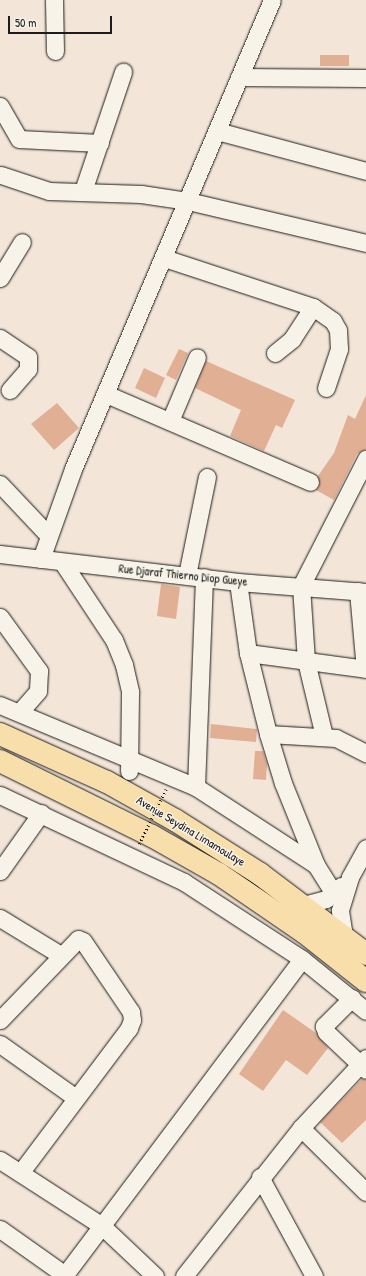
<!DOCTYPE html>
<html>
<head>
<meta charset="utf-8">
<style>
	body { margin:0 }
	#map { position:relative; width:366px; height:1276px; overflow:hidden; background:#f3e5d7; font-family:"Patrick Hand",sans-serif }
	div>[style] { position:absolute }
	.building>* { inset:0; background:#e1af94 }
	.roads { filter:drop-shadow(0 0 1px #1c1c1c) drop-shadow(0 0 1px #1c1c1c) }
	.minor>* { height:17px; margin:-8.5px; padding:0 8.5px; transform-origin:8.5px; border-radius:8.5px; background:#f7f3e8 }
	.highway>* { height:22px; margin:-11px; padding:0 11px; transform-origin:11px; border-radius:11px; background:#f8deab }
	.path-bridge>* { height:2.5px; margin-top:-1.25px; transform-origin:0; background:repeating-linear-gradient(90deg,#1c1c1c 0 1px,transparent 0 4px) }
	span { translate:-50% -50%; white-space:nowrap; text-align:center; line-height:1.15; -webkit-text-stroke:3px #f7f3e8; paint-order:stroke }
	.street-label { font-size:12px; color:#1c1c1c }
	.scale { position:absolute; left:8px; top:16px; width:104px; height:18px; box-sizing:border-box; border:2px solid #1c1c1c; border-top:0; padding-left:5px; font-size:12px; line-height:14px; white-space:nowrap; color:#1c1c1c; -webkit-text-stroke:3px #f7f3e8; paint-order:stroke }
</style>
</head>
<body>
<div id="map">
	<div class="building">
		<div style="clip-path:polygon(320px 55px,349px 55px,349px 66px,320px 66px)"></div>
		<div style="clip-path:polygon(179px 349px,188px 353px,176px 380px,166px 375px)"></div>
		<div style="clip-path:polygon(206px 361px,295px 400px,282px 428px,276px 425px,264px 451px,230px 436px,241px 410px,195px 388px)"></div>
		<div style="clip-path:polygon(144px 368px,165px 378px,156px 398px,135px 388px)"></div>
		<div style="clip-path:polygon(366px 395px,366px 449px,357px 454px,334px 500px,316px 490px,319px 486px,318px 476px,334px 453px,348px 415px,355px 419px)"></div>
		<div style="clip-path:polygon(57px 403px,79px 428px,54px 450px,31px 424px)"></div>
		<div style="clip-path:polygon(161px 584px,180px 587px,176px 619px,157px 616px)"></div>
		<div style="clip-path:polygon(211px 724px,257px 729px,256px 742px,210px 738px)"></div>
		<div style="clip-path:polygon(255px 751px,263px 751px,267px 764px,266px 780px,253px 779px)"></div>
		<div style="clip-path:polygon(283px 1010px,316px 1033px,328px 1048px,307px 1075px,286px 1060px,263px 1091px,239px 1074px)"></div>
		<div style="clip-path:polygon(362px 1079px,366px 1080px,366px 1120px,342px 1143px,320px 1122px)"></div>
	</div>
	<div class="roads">
		<div class="minor">
			<div style="left:54px;top:0;width:51px;rotate:88.9deg"></div>
			<div style="left:239px;top:77px;width:127px;rotate:0.5deg"></div>
			<div style="left:0;top:106px;width:38px;rotate:60deg"></div>
			<div style="left:19px;top:139px;width:81px;rotate:2.8deg"></div>
			<div style="left:217px;top:131px;width:154px;rotate:15deg"></div>
			<div style="left:1px;top:175px;width:51px;rotate:18.4deg"></div>
			<div style="left:49px;top:191px;width:92px;rotate:1.9deg"></div>
			<div style="left:141px;top:194px;width:48px;rotate:8.5deg"></div>
			<div style="left:188px;top:201px;width:183px;rotate:13.3deg"></div>
			<div style="left:83px;top:191px;width:126px;rotate:-71.4deg"></div>
			<div style="left:164px;top:258px;width:157px;rotate:18.2deg"></div>
			<div style="left:313px;top:307px;width:24px;rotate:35deg"></div>
			<div style="left:333px;top:321px;width:10px;rotate:61deg"></div>
			<div style="left:338px;top:330px;width:19px;rotate:87deg"></div>
			<div style="left:339px;top:349px;width:41px;rotate:108.4deg"></div>
			<div style="left:0;top:278px;width:42px;rotate:-58.6deg"></div>
			<div style="left:0;top:338px;width:34px;rotate:34deg"></div>
			<div style="left:28px;top:357px;width:12px;rotate:90deg"></div>
			<div style="left:28px;top:369px;width:28px;rotate:131deg"></div>
			<div style="left:275px;top:353px;width:22px;rotate:-39deg"></div>
			<div style="left:292px;top:339px;width:38px;rotate:-57deg"></div>
			<div style="left:106px;top:394px;width:222px;rotate:23.3deg"></div>
			<div style="left:170px;top:421px;width:69px;rotate:-67.1deg"></div>
			<div style="left:0;top:484px;width:70px;rotate:46.7deg"></div>
			<div style="left:0;top:554px;width:240px;rotate:6.7deg"></div>
			<div style="left:238px;top:582px;width:128px;rotate:4.5deg"></div>
			<div style="left:41px;top:559px;width:96px;rotate:-70.4deg"></div>
			<div style="left:73px;top:469px;width:509px;rotate:-67.01deg"></div>
			<div style="left:63px;top:563px;width:92px;rotate:56.5deg"></div>
			<div style="left:114px;top:640px;width:27px;rotate:68deg"></div>
			<div style="left:124px;top:665px;width:28px;rotate:77deg"></div>
			<div style="left:130px;top:692px;width:79px;rotate:90.7deg"></div>
			<div style="left:187px;top:575px;width:100px;rotate:-78.5deg"></div>
			<div style="left:238px;top:582px;width:72px;rotate:82deg"></div>
			<div style="left:248px;top:653px;width:83px;rotate:76.1deg"></div>
			<div style="left:268px;top:734px;width:51px;rotate:73deg"></div>
			<div style="left:283px;top:783px;width:88px;rotate:68.1deg"></div>
			<div style="left:358px;top:591px;width:78px;rotate:84.9deg"></div>
			<div style="left:0;top:617px;width:67px;rotate:54.2deg"></div>
			<div style="left:39px;top:671px;width:20px;rotate:93deg"></div>
			<div style="left:38px;top:691px;width:28px;rotate:131deg"></div>
			<div style="left:248px;top:653px;width:119px;rotate:7.7deg"></div>
			<div style="left:0;top:705px;width:212px;rotate:22.7deg"></div>
			<div style="left:196px;top:787px;width:143px;rotate:33deg"></div>
			<div style="left:316px;top:865px;width:34px;rotate:58deg"></div>
			<div style="left:268px;top:734px;width:68px;rotate:3.4deg"></div>
			<div style="left:336px;top:738px;width:34px;rotate:27deg"></div>
			<div style="left:324px;top:736px;width:77px;rotate:-103.5deg"></div>
			<div style="left:306px;top:661px;width:75px;rotate:-93.8deg"></div>
			<div style="left:301px;top:586px;width:143px;rotate:-62.9deg"></div>
			<div style="left:196px;top:787px;width:210px;rotate:-87.8deg"></div>
			<div style="left:0;top:795px;width:204px;rotate:25.3deg"></div>
			<div style="left:184px;top:882px;width:141px;rotate:33.1deg"></div>
			<div style="left:302px;top:959px;width:82px;rotate:39.1deg"></div>
			<div style="left:0;top:871px;width:71px;rotate:-54.7deg"></div>
			<div style="left:300px;top:906px;width:27px;rotate:-15deg"></div>
			<div style="left:326px;top:899px;width:20px;rotate:-41deg"></div>
			<div style="left:0;top:918px;width:69px;rotate:31.4deg"></div>
			<div style="left:344px;top:936px;width:26px;rotate:-99deg"></div>
			<div style="left:340px;top:910px;width:34px;rotate:-73deg"></div>
			<div style="left:350px;top:877px;width:33px;rotate:-61deg"></div>
			<div style="left:352px;top:998px;width:40px;rotate:135deg"></div>
			<div style="left:324px;top:1026px;width:6px;rotate:72deg"></div>
			<div style="left:326px;top:1032px;width:55px;rotate:43.5deg"></div>
			<div style="left:0;top:1020px;width:112px;rotate:-46.1deg"></div>
			<div style="left:78px;top:939px;width:5px;rotate:22deg"></div>
			<div style="left:83px;top:941px;width:86px;rotate:55.9deg"></div>
			<div style="left:131px;top:1012px;width:8px;rotate:83deg"></div>
			<div style="left:132px;top:1020px;width:9px;rotate:111deg"></div>
			<div style="left:129px;top:1028px;width:181px;rotate:126.9deg"></div>
			<div style="left:0;top:1044px;width:93px;rotate:35.4deg"></div>
			<div style="left:366px;top:1058px;width:96px;rotate:132.9deg"></div>
			<div style="left:301px;top:1128px;width:91px;rotate:44.6deg"></div>
			<div style="left:0;top:1160px;width:121px;rotate:32.9deg"></div>
			<div style="left:102px;top:1226px;width:73px;rotate:43.3deg"></div>
			<div style="left:260px;top:1177px;width:113px;rotate:61.4deg"></div>
			<div style="left:0;top:1229px;width:80px;rotate:35.3deg"></div>
			<div style="left:64px;top:1276px;width:396px;rotate:-53.1deg"></div>
			<div style="left:184px;top:1276px;width:189px;rotate:-51.7deg"></div>
		</div>
		<div class="highway">
			<div style="left:0;top:734px;width:117px;rotate:24.2deg"></div>
			<div style="left:107px;top:782px;width:78px;rotate:29.2deg"></div>
			<div style="left:175px;top:820px;width:101px;rotate:32.4deg"></div>
			<div style="left:260px;top:874px;width:133px;rotate:37deg"></div>
			<div style="left:0;top:761px;width:169px;rotate:26.3deg"></div>
			<div style="left:152px;top:836px;width:77px;rotate:29.6deg"></div>
			<div style="left:219px;top:874px;width:103px;rotate:34.3deg"></div>
			<div style="left:304px;top:932px;width:79px;rotate:38.3deg"></div>
		</div>
	</div>
	<div class="path-bridge">
		<div style="left:139px;top:844px;width:61px;rotate:-63.9deg"></div>
	</div>
	<div class="street-label">
		<span style="left:183px;top:575px;rotate:6deg">Rue Djaraf Thierno Diop Gueye</span>
		<span style="left:191px;top:831px;rotate:31deg">Avenue Seydina Limamoulaye</span>
	</div>
	<div class="scale">50 m</div>
</div>
</body>
</html>
